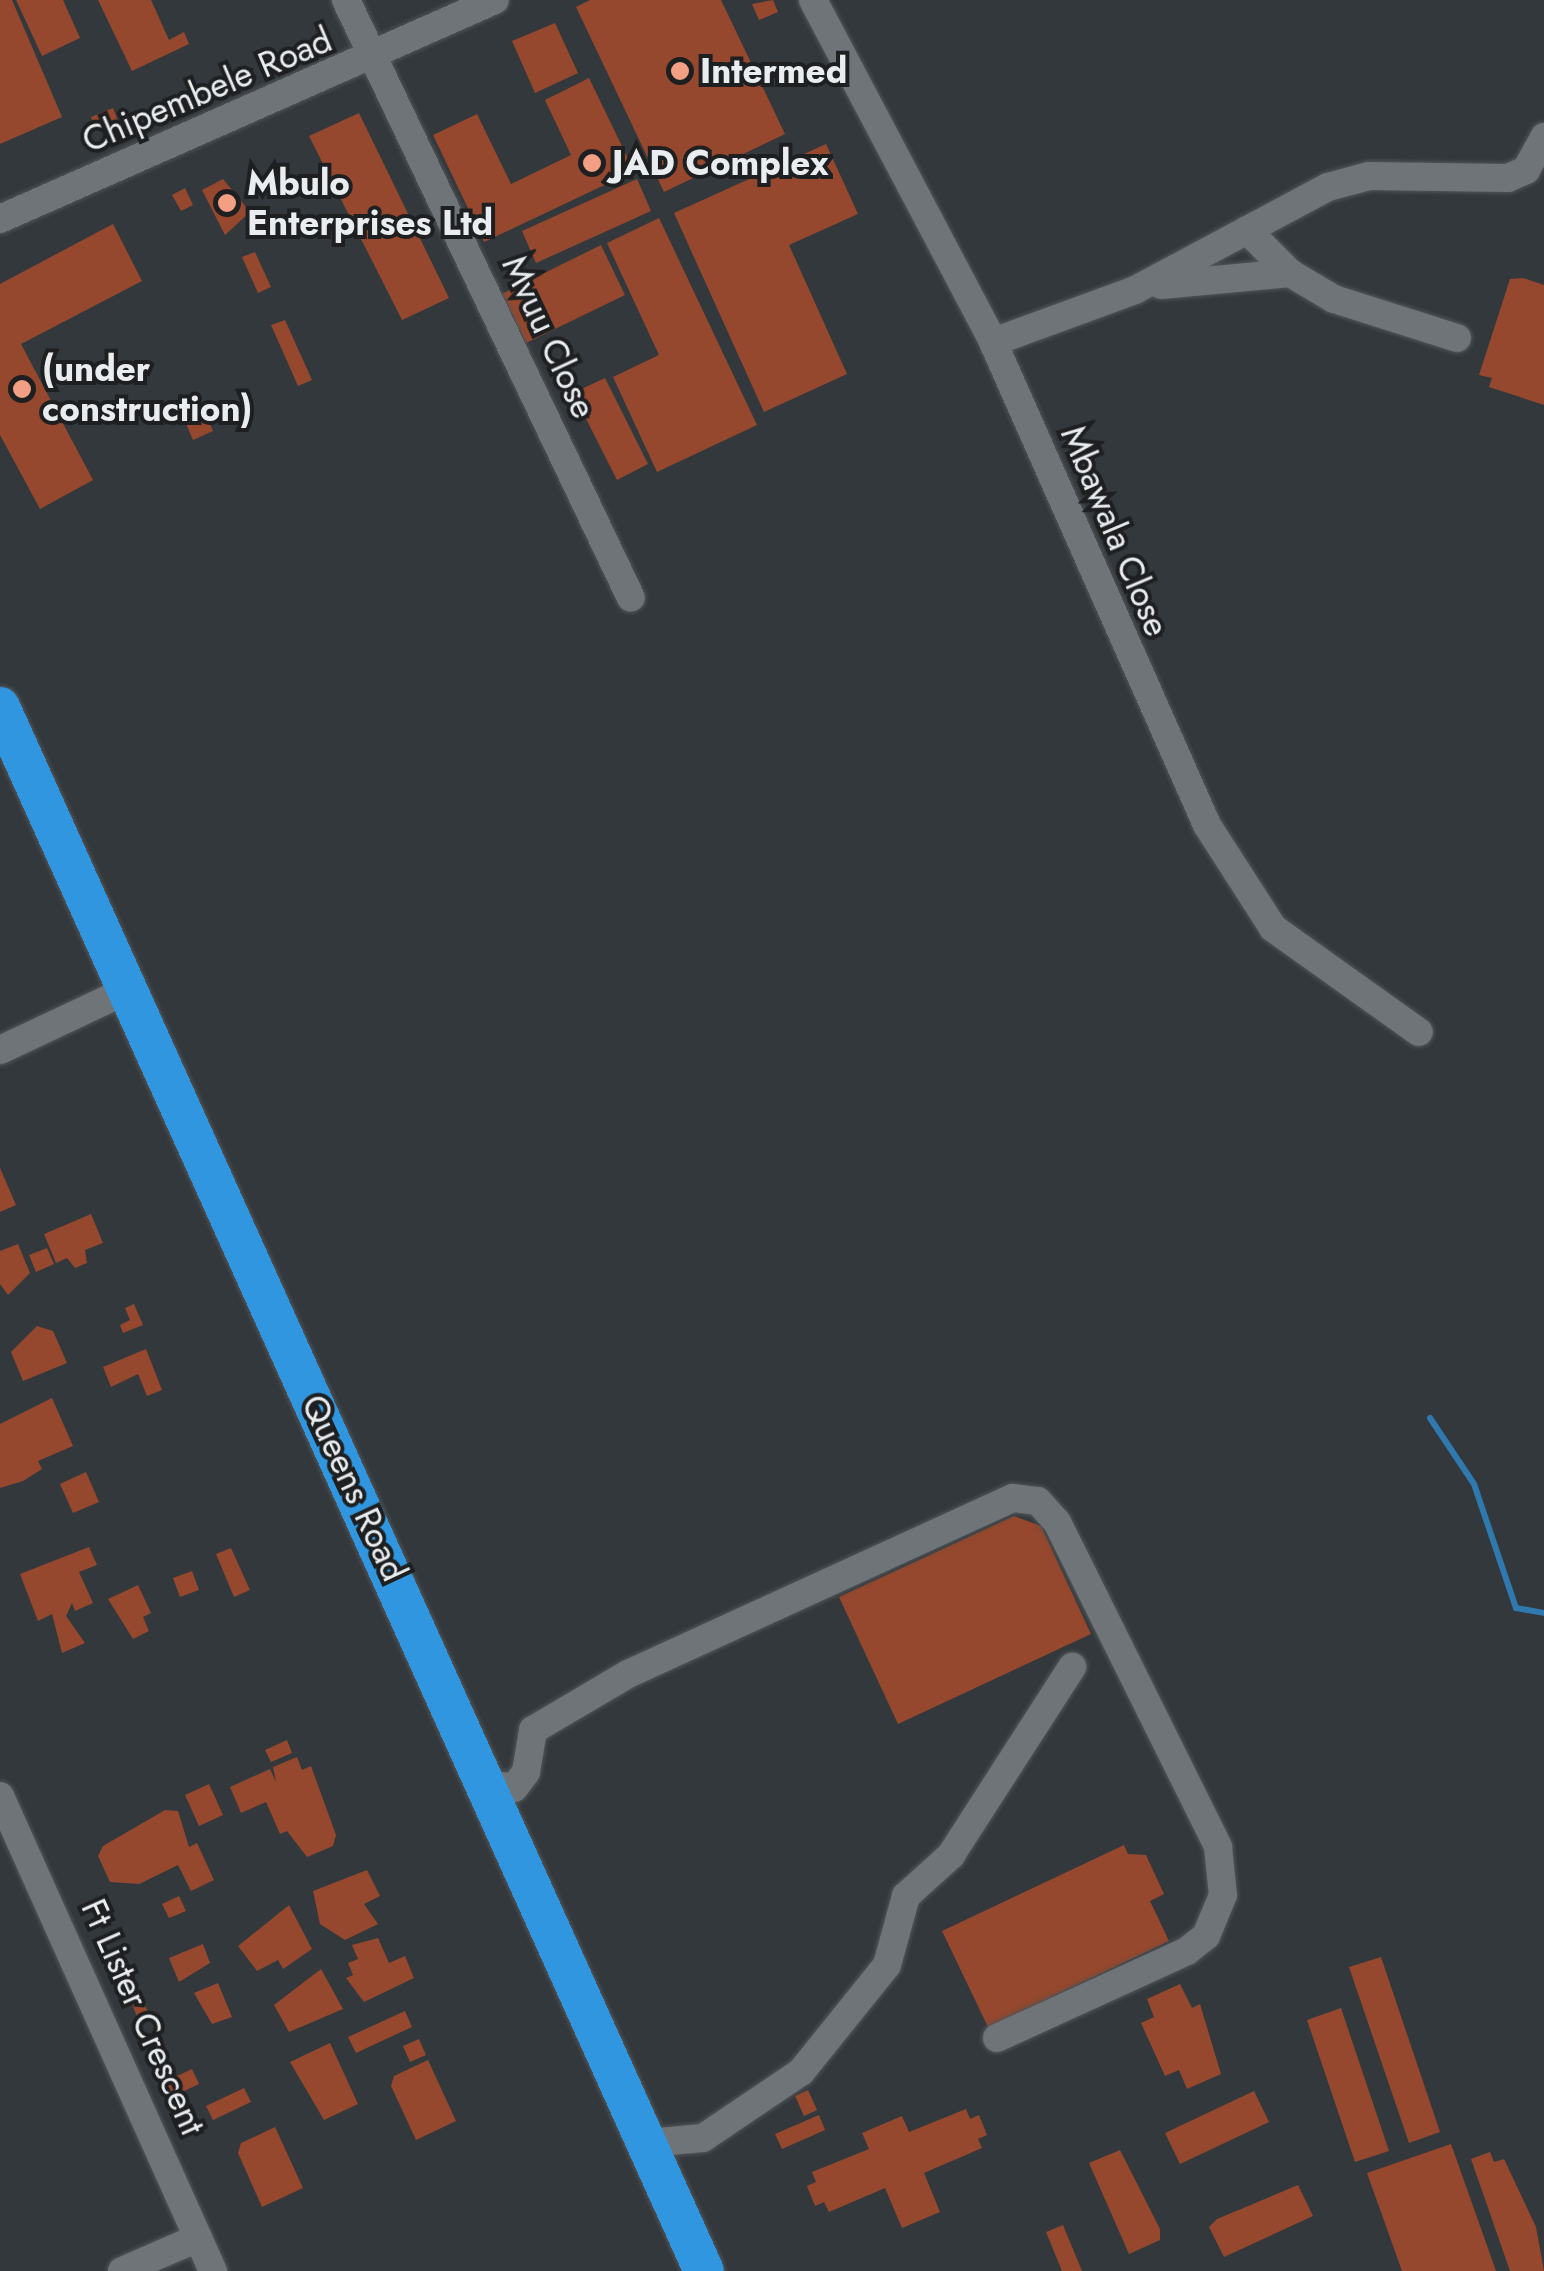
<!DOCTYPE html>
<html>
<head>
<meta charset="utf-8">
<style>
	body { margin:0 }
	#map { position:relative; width:1544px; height:2271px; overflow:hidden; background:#33383c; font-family:Jost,sans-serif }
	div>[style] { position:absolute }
	.stream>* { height:6px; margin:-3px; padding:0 3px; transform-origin:3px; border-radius:3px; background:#3079af }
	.building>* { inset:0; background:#95482d }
	.roads { filter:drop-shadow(0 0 2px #515558) drop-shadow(0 0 2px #515558) }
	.minor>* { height:28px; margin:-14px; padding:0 14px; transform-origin:14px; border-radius:14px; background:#6f7479 }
	.highway>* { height:40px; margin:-20px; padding:0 20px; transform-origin:20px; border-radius:20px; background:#2f96df }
	.dots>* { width:28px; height:28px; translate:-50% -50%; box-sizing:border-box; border:5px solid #1d1f21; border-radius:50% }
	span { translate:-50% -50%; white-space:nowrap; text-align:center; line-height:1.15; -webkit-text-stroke:8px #1d1f21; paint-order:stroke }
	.poi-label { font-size:35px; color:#eaedf0; font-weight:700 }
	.left { translate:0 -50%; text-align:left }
	.street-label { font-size:35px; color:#eaedf0 }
</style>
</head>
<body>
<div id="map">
	<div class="stream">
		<div style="left:1430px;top:1418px;width:79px;rotate:56.3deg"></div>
		<div style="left:1474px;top:1484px;width:131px;rotate:71.3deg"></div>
		<div style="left:1516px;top:1608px;width:28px;rotate:10deg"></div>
	</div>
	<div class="building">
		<div style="clip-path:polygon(0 0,12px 0,62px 117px,0 144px)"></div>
		<div style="clip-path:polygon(16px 0,63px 0,80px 38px,42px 56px)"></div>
		<div style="clip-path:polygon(98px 0,151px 0,169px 40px,184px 32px,189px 44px,132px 71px)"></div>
		<div style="clip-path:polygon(590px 0,721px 0,785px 134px,664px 192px,576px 7px)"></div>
		<div style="clip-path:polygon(773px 0,778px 12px,759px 20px,752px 4px)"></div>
		<div style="clip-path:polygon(555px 23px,578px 73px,535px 93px,512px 41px)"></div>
		<div style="clip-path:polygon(589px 78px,634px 171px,484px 242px,433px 135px,477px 114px,511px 184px,571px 155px,545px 100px)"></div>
		<div style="clip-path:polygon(113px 108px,118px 121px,96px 130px,91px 117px)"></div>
		<div style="clip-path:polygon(359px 113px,449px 298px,402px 320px,309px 136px)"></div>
		<div style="clip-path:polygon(826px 144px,858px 214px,789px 245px,847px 374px,764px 412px,674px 213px)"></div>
		<div style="clip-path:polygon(223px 179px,250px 212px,225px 235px,202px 190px)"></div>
		<div style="clip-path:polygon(637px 179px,651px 211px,536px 263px,522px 231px)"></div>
		<div style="clip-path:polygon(185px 188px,193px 205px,181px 211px,172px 195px)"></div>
		<div style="clip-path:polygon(659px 218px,757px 425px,657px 472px,613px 377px,659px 355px,607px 243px)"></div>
		<div style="clip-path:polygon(113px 224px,142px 281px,21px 344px,93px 480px,40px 509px,0 435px,0 284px)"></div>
		<div style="clip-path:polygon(601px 245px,625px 295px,526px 343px,502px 294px)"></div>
		<div style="clip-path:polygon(255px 252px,271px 287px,258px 293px,242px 257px)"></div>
		<div style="clip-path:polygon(1523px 278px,1544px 285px,1544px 405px,1489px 387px,1492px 378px,1479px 375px,1510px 279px)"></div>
		<div style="clip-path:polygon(285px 320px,312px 380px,298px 386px,271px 325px)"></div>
		<div style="clip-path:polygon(605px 378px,648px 464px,617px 480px,573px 393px)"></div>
		<div style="clip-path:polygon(204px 410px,213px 431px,193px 440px,184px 419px)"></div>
		<div style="clip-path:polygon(0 1168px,16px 1205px,0 1212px)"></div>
		<div style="clip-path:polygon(91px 1214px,103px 1243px,85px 1250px,87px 1263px,75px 1268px,67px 1258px,56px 1263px,44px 1234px)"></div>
		<div style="clip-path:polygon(18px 1244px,30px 1273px,8px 1295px,0 1284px,0 1251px)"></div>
		<div style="clip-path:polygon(47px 1248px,54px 1264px,36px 1272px,29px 1255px)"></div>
		<div style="clip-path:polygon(134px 1304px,143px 1325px,123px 1333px,120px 1325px,130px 1320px,125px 1308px)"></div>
		<div style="clip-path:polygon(37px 1326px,53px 1331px,67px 1363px,23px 1381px,11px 1352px)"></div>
		<div style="clip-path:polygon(146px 1349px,162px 1390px,147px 1396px,138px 1374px,111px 1387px,103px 1367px)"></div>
		<div style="clip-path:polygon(52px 1398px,73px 1446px,38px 1461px,42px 1469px,23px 1481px,0 1488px,0 1424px)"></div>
		<div style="clip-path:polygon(86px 1472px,99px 1502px,73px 1513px,60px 1484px)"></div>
		<div style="clip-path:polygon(1014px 1516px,1041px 1526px,1091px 1634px,898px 1724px,839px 1597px)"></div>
		<div style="clip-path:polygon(89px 1547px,97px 1565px,79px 1572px,93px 1603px,75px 1611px,72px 1603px,66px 1616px,85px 1643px,62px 1653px,52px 1614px,38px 1621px,20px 1574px)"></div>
		<div style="clip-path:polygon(231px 1548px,250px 1590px,234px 1597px,216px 1554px)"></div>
		<div style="clip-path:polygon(192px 1571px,199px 1590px,180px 1597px,173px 1578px)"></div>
		<div style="clip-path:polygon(138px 1585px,151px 1613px,143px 1617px,149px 1631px,133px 1639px,108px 1599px)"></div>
		<div style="clip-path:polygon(287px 1740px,292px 1753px,271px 1762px,265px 1750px)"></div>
		<div style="clip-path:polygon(297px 1757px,302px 1770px,311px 1766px,336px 1835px,333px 1846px,307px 1857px,287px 1831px,280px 1834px,266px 1802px,241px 1813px,230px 1787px,270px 1769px,276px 1782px,273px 1767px)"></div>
		<div style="clip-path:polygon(209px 1784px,223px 1815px,199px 1826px,185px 1795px)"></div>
		<div style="clip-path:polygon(165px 1810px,178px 1811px,189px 1847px,197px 1843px,214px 1880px,191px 1891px,178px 1865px,139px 1884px,110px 1882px,98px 1856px,103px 1846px)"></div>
		<div style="clip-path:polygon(1124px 1845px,1128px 1854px,1146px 1855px,1164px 1894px,1150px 1901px,1169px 1941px,988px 2027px,942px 1931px)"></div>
		<div style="clip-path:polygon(367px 1870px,380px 1896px,364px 1904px,378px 1924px,345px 1940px,320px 1924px,313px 1891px)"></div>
		<div style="clip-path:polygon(179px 1896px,186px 1911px,169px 1918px,162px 1904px)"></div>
		<div style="clip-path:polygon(289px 1905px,312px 1949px,283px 1969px,278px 1960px,257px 1971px,238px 1946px)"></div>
		<div style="clip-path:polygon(378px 1938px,389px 1963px,405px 1956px,414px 1978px,364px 2002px,346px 1978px,353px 1975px,348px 1963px,358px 1959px,352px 1945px)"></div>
		<div style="clip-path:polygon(203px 1944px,210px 1963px,179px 1982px,169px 1958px)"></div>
		<div style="clip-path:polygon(1381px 1957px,1440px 2132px,1409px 2143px,1349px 1967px)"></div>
		<div style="clip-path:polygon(321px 1969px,343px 2009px,289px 2032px,274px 2005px)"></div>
		<div style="clip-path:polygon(136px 1983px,151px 2020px,140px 2024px,125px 1987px)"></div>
		<div style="clip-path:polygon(218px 1983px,232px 2017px,212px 2024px,194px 1993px)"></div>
		<div style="clip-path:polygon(1180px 1984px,1192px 2008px,1200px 2004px,1221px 2074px,1187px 2089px,1179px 2070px,1165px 2076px,1141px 2023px,1154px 2017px,1147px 1999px)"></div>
		<div style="clip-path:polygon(1341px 2008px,1389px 2151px,1355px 2162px,1307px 2020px)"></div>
		<div style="clip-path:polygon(405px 2011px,412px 2027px,356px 2053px,348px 2037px)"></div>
		<div style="clip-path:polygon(419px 2039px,426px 2055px,410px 2062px,403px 2046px)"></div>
		<div style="clip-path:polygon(330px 2043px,358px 2104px,324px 2120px,290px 2062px)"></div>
		<div style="clip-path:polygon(428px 2060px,456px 2121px,416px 2140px,391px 2086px,394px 2076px)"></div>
		<div style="clip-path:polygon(192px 2069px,199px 2084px,167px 2099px,160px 2084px)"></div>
		<div style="clip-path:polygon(244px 2088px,251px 2102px,213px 2120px,206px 2106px)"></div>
		<div style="clip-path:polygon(808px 2090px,817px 2110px,804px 2116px,795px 2096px)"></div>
		<div style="clip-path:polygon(1254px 2091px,1269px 2122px,1180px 2164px,1165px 2133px)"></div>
		<div style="clip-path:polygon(966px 2109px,970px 2119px,979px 2115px,987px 2135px,978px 2139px,982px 2148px,924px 2173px,940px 2212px,902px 2228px,885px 2188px,829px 2212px,824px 2202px,815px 2206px,807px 2186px,816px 2182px,812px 2172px,869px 2149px,862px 2133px,902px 2116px,909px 2132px)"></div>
		<div style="clip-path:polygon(819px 2115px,825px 2130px,782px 2149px,775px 2134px)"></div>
		<div style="clip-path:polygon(275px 2127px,303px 2188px,262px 2207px,238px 2153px,241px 2143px)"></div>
		<div style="clip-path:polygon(1451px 2144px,1496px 2271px,1402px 2271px,1367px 2173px)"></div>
		<div style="clip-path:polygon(1120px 2150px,1160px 2229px,1160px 2240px,1129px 2254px,1089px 2163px)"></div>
		<div style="clip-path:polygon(1490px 2152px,1494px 2162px,1504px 2159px,1536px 2227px,1544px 2271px,1510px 2271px,1471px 2159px)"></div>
		<div style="clip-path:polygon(1298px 2185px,1313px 2216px,1224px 2257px,1209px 2227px,1217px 2219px)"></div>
		<div style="clip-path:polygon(1063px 2225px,1082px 2271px,1062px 2271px,1046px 2232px)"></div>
	</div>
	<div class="roads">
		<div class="minor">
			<div style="left:346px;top:0;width:662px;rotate:64.52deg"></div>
			<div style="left:813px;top:0;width:386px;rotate:62.2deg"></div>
			<div style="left:993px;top:342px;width:528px;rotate:66.1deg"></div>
			<div style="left:1207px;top:825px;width:122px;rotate:57.3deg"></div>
			<div style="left:1273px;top:928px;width:179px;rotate:35.5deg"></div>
			<div style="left:0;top:219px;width:541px;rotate:-23.87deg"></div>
			<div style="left:1247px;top:230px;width:61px;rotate:45deg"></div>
			<div style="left:1290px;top:273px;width:51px;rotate:30.6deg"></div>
			<div style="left:1334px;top:299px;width:129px;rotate:17.6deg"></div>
			<div style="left:1161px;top:285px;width:130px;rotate:-5.3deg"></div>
			<div style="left:993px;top:342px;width:151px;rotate:-20.1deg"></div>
			<div style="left:1135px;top:290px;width:219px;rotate:-28.1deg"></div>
			<div style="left:1328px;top:187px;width:42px;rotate:-15deg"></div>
			<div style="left:1369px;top:176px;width:139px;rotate:0.8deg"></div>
			<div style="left:1508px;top:178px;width:20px;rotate:-24deg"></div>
			<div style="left:1526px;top:170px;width:38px;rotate:-61deg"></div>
			<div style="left:0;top:1050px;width:136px;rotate:-25.2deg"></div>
			<div style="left:489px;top:1784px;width:25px;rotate:9deg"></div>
			<div style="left:514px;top:1788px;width:20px;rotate:-53deg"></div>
			<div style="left:526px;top:1772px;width:43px;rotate:-80.5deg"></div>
			<div style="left:533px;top:1730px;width:110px;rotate:-30.5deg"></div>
			<div style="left:628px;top:1674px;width:423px;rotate:-24.6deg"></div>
			<div style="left:1013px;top:1498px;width:25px;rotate:7deg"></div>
			<div style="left:1038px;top:1501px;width:28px;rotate:48deg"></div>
			<div style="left:1057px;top:1522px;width:363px;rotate:63.6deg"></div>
			<div style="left:1218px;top:1847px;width:48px;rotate:84.1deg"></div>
			<div style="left:1223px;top:1895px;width:44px;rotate:112.5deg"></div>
			<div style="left:1206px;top:1936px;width:24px;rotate:142deg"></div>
			<div style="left:1187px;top:1951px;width:209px;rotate:155.4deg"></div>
			<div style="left:0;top:1796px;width:521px;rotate:65.85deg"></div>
			<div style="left:648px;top:2143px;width:55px;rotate:-5.2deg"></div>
			<div style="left:703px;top:2138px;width:118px;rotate:-34deg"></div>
			<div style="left:801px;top:2072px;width:137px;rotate:-51.2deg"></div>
			<div style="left:887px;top:1965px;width:72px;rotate:-74.6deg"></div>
			<div style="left:906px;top:1896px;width:61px;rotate:-42.3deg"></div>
			<div style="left:951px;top:1855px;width:224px;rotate:-57.2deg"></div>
			<div style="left:122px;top:2271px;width:83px;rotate:-23.5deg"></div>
		</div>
		<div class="highway">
			<div style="left:0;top:707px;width:1715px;rotate:65.77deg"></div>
		</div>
	</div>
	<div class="dots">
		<div style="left:680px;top:71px;background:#f39f83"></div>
		<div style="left:592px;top:163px;background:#f39f83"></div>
		<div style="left:227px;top:203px;background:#f39f83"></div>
		<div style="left:22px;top:389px;background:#f39f83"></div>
	</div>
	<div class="poi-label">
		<span class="left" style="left:700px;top:71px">Intermed</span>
		<span class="left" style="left:612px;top:163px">JAD Complex</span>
		<span class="left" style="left:247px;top:203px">Mbulo<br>Enterprises Ltd</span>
		<span class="left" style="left:42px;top:389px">(under<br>construction)</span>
	</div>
	<div class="street-label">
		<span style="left:207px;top:90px;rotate:-23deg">Chipembele Road</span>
		<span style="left:549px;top:337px;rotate:65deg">Mvuu Close</span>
		<span style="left:1115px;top:531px;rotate:67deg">Mbawala Close</span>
		<span style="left:354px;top:1488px;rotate:65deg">Queens Road</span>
		<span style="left:143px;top:2017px;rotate:66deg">Ft Lister Crescent</span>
	</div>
</div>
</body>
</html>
